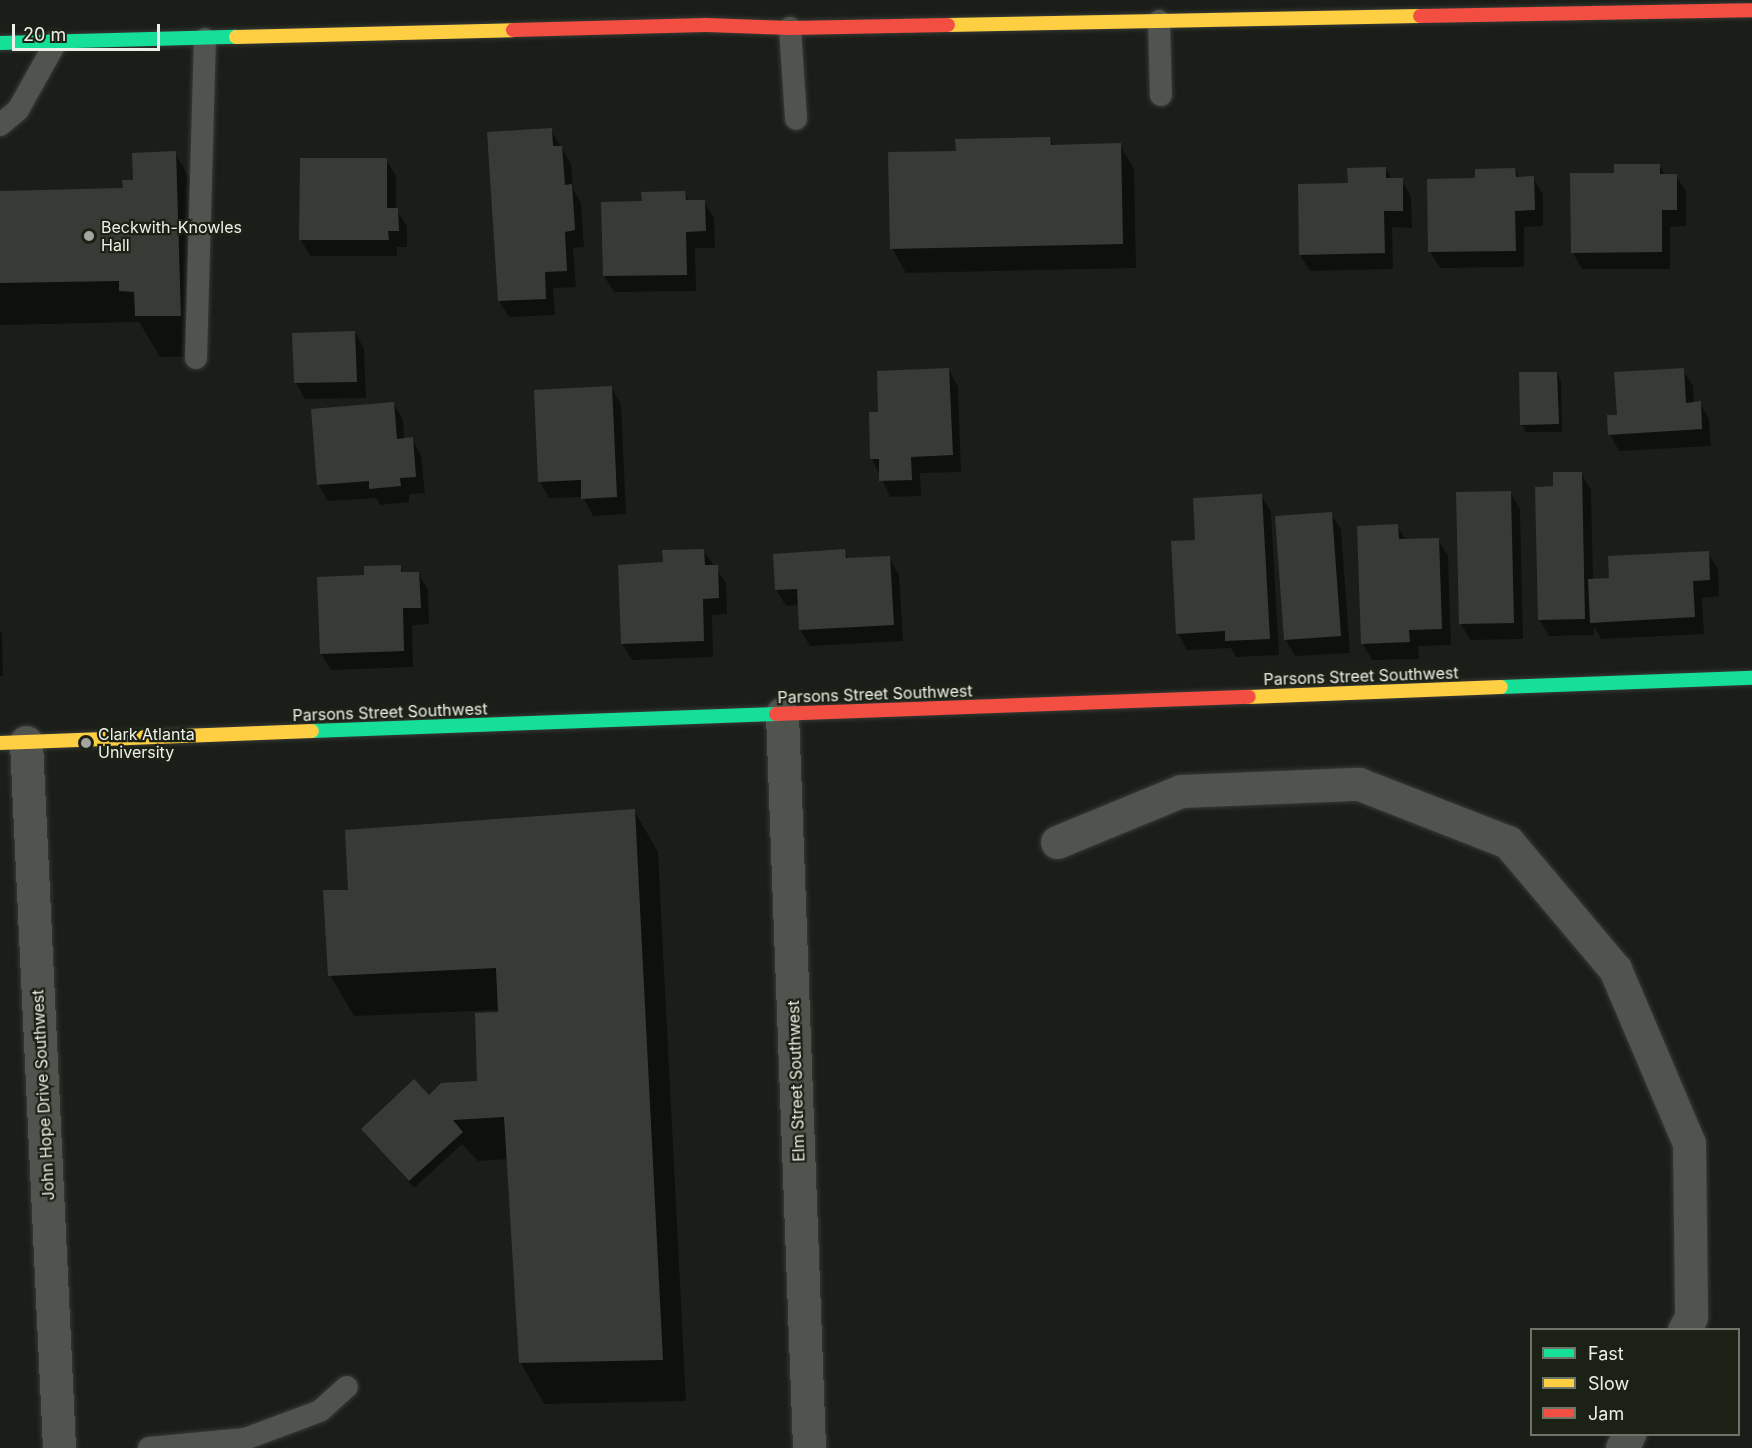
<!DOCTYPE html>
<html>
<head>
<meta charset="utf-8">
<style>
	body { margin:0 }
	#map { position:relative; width:1752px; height:1448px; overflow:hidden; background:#1b1e18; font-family:Inter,sans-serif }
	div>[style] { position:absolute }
	.shadow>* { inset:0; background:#0007 }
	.building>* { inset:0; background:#363c35 }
	.roads { filter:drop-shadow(0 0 2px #373935) drop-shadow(0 0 2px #373935) }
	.lane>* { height:22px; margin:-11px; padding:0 11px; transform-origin:11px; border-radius:11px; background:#51534e }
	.street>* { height:33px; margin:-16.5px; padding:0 16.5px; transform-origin:16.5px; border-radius:16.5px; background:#51534e }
	.fast>* { height:14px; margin:-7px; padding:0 7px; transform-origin:7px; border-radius:7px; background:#16e098 }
	.slow>* { height:14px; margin:-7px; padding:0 7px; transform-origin:7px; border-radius:7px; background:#ffcf43 }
	.jam>* { height:14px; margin:-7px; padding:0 7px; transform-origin:7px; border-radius:7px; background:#f24e42 }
	.dots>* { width:16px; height:16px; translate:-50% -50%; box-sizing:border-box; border:3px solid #1c2115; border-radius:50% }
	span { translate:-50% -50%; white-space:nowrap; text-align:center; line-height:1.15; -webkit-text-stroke:4.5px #1c2115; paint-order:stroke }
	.poi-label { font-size:16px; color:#ecf0e8 }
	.left { translate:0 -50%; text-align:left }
	.street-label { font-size:16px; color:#ecf0e8 }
	.legend { position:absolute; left:1530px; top:1328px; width:210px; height:108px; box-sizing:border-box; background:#1c2115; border:2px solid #6f7469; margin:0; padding:8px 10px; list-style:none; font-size:18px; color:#ecf0e8 }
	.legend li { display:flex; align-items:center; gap:12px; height:30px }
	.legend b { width:30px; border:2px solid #6f7469 }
	.scale { position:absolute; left:12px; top:24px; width:148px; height:27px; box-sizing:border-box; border:3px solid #ecf0e8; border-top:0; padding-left:8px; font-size:18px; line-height:21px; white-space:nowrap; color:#ecf0e8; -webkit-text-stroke:4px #1c2115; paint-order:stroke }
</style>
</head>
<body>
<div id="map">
	<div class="shadow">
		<div style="clip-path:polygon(551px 130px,571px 164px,573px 189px,581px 203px,584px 247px,573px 248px,576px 287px,553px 288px,555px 315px,509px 317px,499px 301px)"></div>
		<div style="clip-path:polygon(1050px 139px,1054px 146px,1120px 145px,1134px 169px,1136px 268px,906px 273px,892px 248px)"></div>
		<div style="clip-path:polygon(175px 153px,199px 194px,203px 356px,160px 357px,139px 322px,0 325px,0 192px,124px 189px)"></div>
		<div style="clip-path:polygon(386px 160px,396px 176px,396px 209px,407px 226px,407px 247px,397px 247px,397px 256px,310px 256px,301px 240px)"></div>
		<div style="clip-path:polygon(1659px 165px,1665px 175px,1676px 175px,1686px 192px,1686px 226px,1670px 227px,1670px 269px,1582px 269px,1573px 253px,1616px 174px)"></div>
		<div style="clip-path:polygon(1386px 169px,1392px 180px,1402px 180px,1411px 197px,1412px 228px,1392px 227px,1393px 269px,1310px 271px,1300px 255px,1349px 184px)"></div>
		<div style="clip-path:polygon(1514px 169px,1520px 178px,1533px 178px,1543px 194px,1543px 226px,1524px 227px,1524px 267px,1440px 268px,1430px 252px)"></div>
		<div style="clip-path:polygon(684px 193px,690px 202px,704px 202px,714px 218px,715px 248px,695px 248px,696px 291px,614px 292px,604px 276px,643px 202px)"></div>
		<div style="clip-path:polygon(355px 332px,364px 349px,366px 398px,305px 399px,296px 383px)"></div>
		<div style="clip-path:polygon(949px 370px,958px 387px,961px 472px,920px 473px,921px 496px,890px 497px,872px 459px,880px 413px)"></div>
		<div style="clip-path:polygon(1683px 370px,1693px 386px,1694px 403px,1700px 403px,1709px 419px,1711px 446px,1619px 451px,1610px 434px,1618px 416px)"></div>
		<div style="clip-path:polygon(1557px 373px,1561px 381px,1562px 432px,1526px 432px,1522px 424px)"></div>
		<div style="clip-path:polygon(611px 387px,621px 404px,626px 514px,593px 516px,583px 497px,549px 498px,540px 482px)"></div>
		<div style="clip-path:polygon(393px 403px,403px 420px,404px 439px,412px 439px,421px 455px,425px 493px,409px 494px,409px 502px,380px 505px,376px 498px,328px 501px,318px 484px)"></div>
		<div style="clip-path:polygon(1581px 473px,1591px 490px,1593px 580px,1610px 579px,1708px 553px,1718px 569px,1719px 596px,1702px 598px,1704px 634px,1601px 639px,1594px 626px,1594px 635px,1549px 636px,1539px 619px,1555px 488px)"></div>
		<div style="clip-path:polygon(1510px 492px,1520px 509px,1523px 639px,1470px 640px,1461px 624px)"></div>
		<div style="clip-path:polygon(1261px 495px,1271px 512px,1279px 655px,1236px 657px,1231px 648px,1187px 650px,1178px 634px)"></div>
		<div style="clip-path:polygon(1331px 513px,1341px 530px,1350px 653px,1295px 656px,1286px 640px)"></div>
		<div style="clip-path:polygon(1397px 526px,1406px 540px,1438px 539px,1448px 556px,1451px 645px,1418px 646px,1419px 659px,1372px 660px,1363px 644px)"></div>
		<div style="clip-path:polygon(703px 550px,726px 583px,727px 614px,712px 615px,713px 657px,632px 660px,622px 643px,664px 564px)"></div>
		<div style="clip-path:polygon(844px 551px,849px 560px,889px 558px,899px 574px,903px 641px,810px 646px,800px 629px,799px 605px,786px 606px,776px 589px)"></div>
		<div style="clip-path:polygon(400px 566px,404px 574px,418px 573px,428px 590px,429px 624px,412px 625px,413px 667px,331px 670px,321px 654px,365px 577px)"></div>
		<div style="clip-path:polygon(0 630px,2px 633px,3px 676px,0 676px)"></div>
		<div style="clip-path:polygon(634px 810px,658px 852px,686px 1401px,544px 1404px,521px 1363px,508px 1159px,478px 1161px,462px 1144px,414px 1188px,363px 1129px,478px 1083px,499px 1010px,354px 1016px,330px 975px,350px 891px)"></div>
	</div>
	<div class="building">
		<div style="clip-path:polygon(552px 128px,553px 146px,562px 146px,565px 185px,572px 184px,575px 230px,565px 232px,567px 271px,545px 272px,546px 299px,498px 301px,487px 132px)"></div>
		<div style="clip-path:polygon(1050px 137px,1051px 145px,1121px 143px,1123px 244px,890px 249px,888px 152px,956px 151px,955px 139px)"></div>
		<div style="clip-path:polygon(176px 151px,181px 316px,135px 316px,134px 292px,119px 291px,119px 281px,0 283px,0 191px,123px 188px,122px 180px,133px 180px,132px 153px)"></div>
		<div style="clip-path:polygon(300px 158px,387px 158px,387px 208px,398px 208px,399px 231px,388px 231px,389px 240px,299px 240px)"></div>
		<div style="clip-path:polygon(1614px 164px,1660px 164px,1660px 174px,1677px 174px,1677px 210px,1662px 210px,1662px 252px,1571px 253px,1570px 173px,1614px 173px)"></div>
		<div style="clip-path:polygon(1386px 167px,1386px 178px,1403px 178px,1403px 211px,1384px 211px,1385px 253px,1299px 255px,1298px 184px,1348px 183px,1347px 168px)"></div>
		<div style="clip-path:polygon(1515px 168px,1516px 177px,1534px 176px,1535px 210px,1515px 211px,1516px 251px,1428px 252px,1427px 179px,1475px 178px,1475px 169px)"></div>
		<div style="clip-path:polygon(685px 191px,686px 200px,705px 200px,706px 231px,686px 232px,687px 275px,603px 276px,601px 202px,642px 201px,641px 192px)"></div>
		<div style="clip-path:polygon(355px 331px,357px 382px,294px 383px,292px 333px)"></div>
		<div style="clip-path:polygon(949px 368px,953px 455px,911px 457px,912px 480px,879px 481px,879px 459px,870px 459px,869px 412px,878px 412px,877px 371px)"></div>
		<div style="clip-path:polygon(1684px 368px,1686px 403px,1701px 401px,1702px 429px,1608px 435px,1607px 415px,1617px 415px,1614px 372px)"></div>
		<div style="clip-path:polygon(1519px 372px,1557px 372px,1559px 424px,1520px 425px)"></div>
		<div style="clip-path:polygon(612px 386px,617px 497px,581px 499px,581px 480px,538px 482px,534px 390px)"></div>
		<div style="clip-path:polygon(394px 402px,397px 439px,413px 437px,416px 477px,400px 478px,401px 486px,369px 489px,369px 481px,317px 485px,311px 409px)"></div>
		<div style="clip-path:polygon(1553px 472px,1582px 472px,1585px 619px,1538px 620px,1535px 487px,1553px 486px)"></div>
		<div style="clip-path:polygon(1511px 491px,1514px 623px,1459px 624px,1456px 492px)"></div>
		<div style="clip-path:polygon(1262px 494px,1270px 639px,1225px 641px,1225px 631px,1176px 634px,1171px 541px,1195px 540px,1193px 498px)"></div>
		<div style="clip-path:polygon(1332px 512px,1341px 636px,1284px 640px,1275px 516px)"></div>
		<div style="clip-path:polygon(1398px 524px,1399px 539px,1439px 538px,1442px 629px,1409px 630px,1410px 642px,1361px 644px,1357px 526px)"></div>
		<div style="clip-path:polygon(704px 549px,705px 565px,718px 565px,719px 598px,703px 599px,704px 641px,621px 644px,618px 565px,663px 562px,662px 550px)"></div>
		<div style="clip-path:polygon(845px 549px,846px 558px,890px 556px,894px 625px,799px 630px,797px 589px,775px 590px,773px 554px)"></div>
		<div style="clip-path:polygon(1709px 551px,1710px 580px,1693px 581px,1695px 617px,1590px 623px,1588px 579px,1609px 578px,1608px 556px)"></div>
		<div style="clip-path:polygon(401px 565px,401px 572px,419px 572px,421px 608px,403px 608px,404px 651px,320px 654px,317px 577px,364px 575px,364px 566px)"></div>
		<div style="clip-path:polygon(635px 809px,663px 1360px,519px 1363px,504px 1117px,453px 1120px,463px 1132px,409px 1181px,361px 1129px,414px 1079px,429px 1095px,441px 1083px,477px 1081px,475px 1013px,498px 1012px,496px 968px,328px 976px,323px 890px,348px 890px,345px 830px)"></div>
	</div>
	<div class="roads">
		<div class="lane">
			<div style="left:1159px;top:21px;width:74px;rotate:88.5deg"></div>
			<div style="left:790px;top:28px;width:91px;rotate:86.2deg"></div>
			<div style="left:0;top:125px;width:23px;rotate:-40deg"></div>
			<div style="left:18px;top:110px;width:78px;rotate:-60.8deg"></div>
			<div style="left:196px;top:358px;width:319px;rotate:-88.4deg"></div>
			<div style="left:149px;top:1448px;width:96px;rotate:-5.4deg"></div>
			<div style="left:245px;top:1439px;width:80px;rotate:-20.5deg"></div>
			<div style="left:320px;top:1411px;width:36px;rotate:-42deg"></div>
		</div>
		<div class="street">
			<div style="left:782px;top:714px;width:734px;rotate:87.89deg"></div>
			<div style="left:26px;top:742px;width:707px;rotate:87.32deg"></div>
			<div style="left:1057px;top:842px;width:134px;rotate:-22.4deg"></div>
			<div style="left:1181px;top:791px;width:178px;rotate:-2.3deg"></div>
			<div style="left:1359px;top:784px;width:160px;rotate:21.3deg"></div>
			<div style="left:1508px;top:842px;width:166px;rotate:49.9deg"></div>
			<div style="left:1615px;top:969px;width:189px;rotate:67deg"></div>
			<div style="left:1689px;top:1143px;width:174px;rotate:89.3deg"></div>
			<div style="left:1691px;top:1317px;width:15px;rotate:118deg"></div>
			<div style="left:1622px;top:1448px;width:16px;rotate:-63deg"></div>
		</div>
		<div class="fast">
			<div style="left:0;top:43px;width:236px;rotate:-1.5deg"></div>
			<div style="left:1501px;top:687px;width:251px;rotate:-2.1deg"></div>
			<div style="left:312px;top:731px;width:464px;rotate:-2.1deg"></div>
		</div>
		<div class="slow">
			<div style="left:948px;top:25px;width:472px;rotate:-1.1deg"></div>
			<div style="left:236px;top:37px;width:277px;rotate:-1.4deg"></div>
			<div style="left:1249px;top:697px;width:252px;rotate:-2.3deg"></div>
			<div style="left:0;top:743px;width:312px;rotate:-2.2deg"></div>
		</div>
		<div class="jam">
			<div style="left:1420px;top:16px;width:332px;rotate:-1deg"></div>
			<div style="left:513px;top:30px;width:193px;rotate:-1.5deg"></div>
			<div style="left:706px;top:25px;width:84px;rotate:2deg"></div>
			<div style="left:790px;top:28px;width:158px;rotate:-1.1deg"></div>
			<div style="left:776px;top:714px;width:473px;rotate:-2.1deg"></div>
		</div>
	</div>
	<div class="dots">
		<div style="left:89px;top:236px;background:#a3a69f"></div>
		<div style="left:86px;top:743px;background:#a3a69f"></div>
	</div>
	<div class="poi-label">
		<span class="left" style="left:101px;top:236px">Beckwith-Knowles<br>Hall</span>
		<span class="left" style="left:98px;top:743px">Clark Atlanta<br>University</span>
	</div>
	<div class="street-label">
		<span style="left:1361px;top:676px;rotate:-2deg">Parsons Street Southwest</span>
		<span style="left:875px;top:694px;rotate:-2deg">Parsons Street Southwest</span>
		<span style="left:390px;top:712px;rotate:-2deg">Parsons Street Southwest</span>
		<span style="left:796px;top:1081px;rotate:-92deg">Elm Street Southwest</span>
		<span style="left:43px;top:1095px;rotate:-93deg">John Hope Drive Southwest</span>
	</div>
	<ul class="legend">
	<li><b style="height:8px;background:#16e098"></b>Fast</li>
	<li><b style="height:8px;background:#ffcf43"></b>Slow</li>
	<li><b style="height:8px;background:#f24e42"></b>Jam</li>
	</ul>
	<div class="scale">20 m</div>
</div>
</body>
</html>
